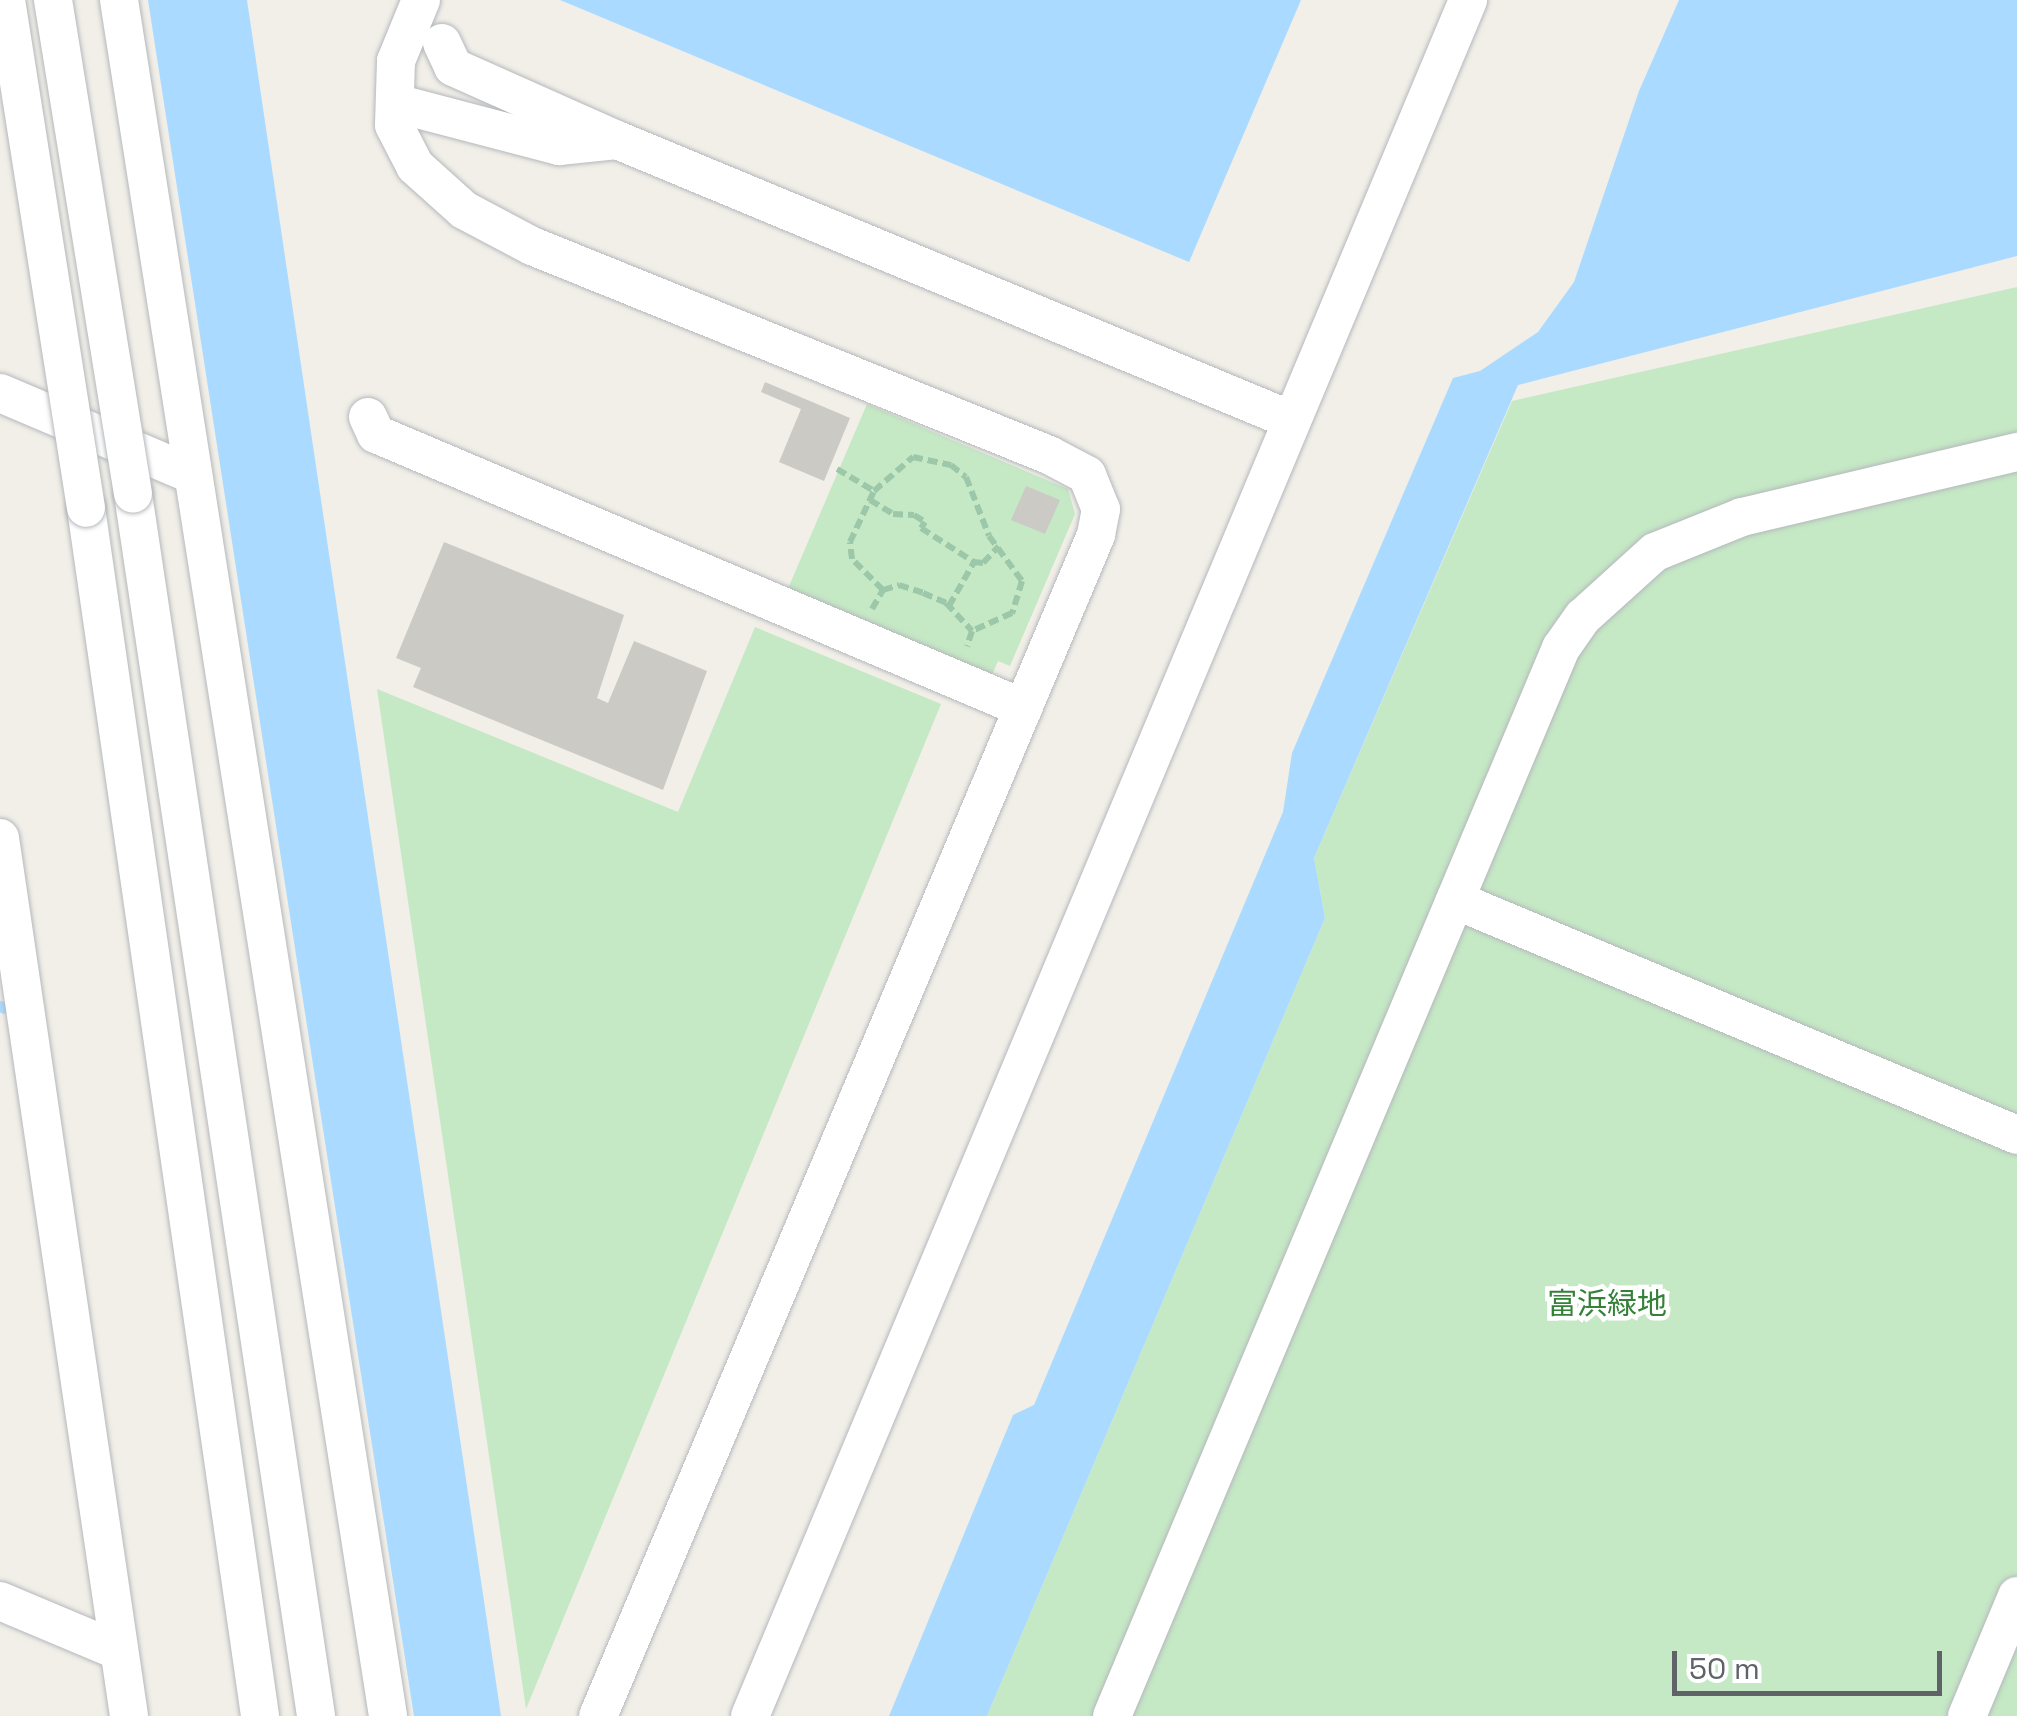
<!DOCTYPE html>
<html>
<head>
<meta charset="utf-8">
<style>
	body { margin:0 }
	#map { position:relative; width:2017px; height:1716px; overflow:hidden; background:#f1efe8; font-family:"Space Grotesk","Noto Sans JP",sans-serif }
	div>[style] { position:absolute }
	.green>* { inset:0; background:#c5e8c5 }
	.water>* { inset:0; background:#aadaff }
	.stream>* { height:11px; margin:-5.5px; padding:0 5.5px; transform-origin:5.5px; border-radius:5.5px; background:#aadaff }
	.building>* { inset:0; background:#cccac5 }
	.path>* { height:6px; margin-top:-3px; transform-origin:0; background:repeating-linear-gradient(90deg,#9cc7a9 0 10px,transparent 0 15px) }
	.roads { filter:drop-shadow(0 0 2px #b5b8bc) drop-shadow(0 0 2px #b5b8bc) }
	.minor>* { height:38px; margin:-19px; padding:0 19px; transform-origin:19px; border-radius:19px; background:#fff }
	.bridges { filter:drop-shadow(0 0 2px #b5b8bc) drop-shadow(0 0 2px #b5b8bc) }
	.minor-bridge>* { height:38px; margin:-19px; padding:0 19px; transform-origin:19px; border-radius:19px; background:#fff }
	span { translate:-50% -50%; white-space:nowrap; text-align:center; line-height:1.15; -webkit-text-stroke:9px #fff; paint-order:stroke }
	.park-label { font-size:30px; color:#348238 }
	.scale { position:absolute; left:1672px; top:1651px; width:270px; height:45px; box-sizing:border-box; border:5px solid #5f6368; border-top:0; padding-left:12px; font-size:30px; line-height:35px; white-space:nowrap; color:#5f6368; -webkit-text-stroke:8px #fff; paint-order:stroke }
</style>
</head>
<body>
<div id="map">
	<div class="green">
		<div style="clip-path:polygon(2017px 287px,2017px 1716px,987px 1716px,1325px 918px,1314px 858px,1512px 401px)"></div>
		<div style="clip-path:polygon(867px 404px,1068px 489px,1075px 514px,1010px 666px,998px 661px,991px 677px,787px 591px)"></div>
		<div style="clip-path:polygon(755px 627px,941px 704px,526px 1709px,377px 689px,678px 812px)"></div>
	</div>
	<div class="water">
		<div style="clip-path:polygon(148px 0,247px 0,501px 1716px,414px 1716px)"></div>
		<div style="clip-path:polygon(560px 0,1301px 0,1189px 262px)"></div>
		<div style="clip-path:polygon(1679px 0,2017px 0,2017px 256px,1518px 385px,1314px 858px,1325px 918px,987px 1716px,889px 1716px,1013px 1415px,1034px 1405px,1283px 812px,1292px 753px,1453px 378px,1480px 371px,1538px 332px,1574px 282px,1639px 91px)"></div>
	</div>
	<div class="stream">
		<div style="left:0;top:1006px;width:4px;rotate:27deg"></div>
	</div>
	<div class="building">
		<div style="clip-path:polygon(765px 382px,850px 418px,824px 481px,779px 462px,801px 409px,761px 392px)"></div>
		<div style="clip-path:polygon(1026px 486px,1060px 500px,1045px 534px,1011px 520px)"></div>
		<div style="clip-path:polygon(444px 542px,624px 615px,597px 698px,608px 703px,634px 641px,707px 671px,663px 790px,413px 687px,421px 668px,396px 658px)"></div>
	</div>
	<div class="path">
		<div style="left:837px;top:469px;width:43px;rotate:30.7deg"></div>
		<div style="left:870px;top:500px;width:27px;rotate:31deg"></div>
		<div style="left:893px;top:514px;width:21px;rotate:3deg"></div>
		<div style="left:914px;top:515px;width:13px;rotate:32deg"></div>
		<div style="left:925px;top:522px;width:7px;rotate:124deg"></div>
		<div style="left:921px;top:528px;width:63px;rotate:32.7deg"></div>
		<div style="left:974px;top:562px;width:9px;rotate:6deg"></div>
		<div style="left:983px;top:563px;width:23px;rotate:-47deg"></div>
		<div style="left:883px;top:590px;width:44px;rotate:-135deg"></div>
		<div style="left:852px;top:559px;width:17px;rotate:-97deg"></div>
		<div style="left:850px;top:542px;width:56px;rotate:-64.8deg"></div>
		<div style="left:874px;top:491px;width:52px;rotate:-41.1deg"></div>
		<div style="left:913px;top:457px;width:39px;rotate:12deg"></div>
		<div style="left:951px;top:465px;width:19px;rotate:39deg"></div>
		<div style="left:966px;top:477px;width:63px;rotate:68.7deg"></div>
		<div style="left:989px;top:536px;width:56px;rotate:53.7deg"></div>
		<div style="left:1022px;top:581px;width:34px;rotate:107deg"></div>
		<div style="left:1012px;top:613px;width:44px;rotate:155.8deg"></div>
		<div style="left:949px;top:606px;width:51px;rotate:-60.4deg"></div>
		<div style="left:872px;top:609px;width:22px;rotate:-60deg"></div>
		<div style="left:883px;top:590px;width:17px;rotate:-17deg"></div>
		<div style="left:899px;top:585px;width:25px;rotate:18deg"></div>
		<div style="left:923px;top:593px;width:25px;rotate:23deg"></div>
		<div style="left:946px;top:603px;width:38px;rotate:47deg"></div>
		<div style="left:972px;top:631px;width:16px;rotate:108deg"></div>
	</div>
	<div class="roads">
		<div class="minor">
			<div style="left:119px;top:0;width:1737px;rotate:81.09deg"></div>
			<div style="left:421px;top:0;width:66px;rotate:112.3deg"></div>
			<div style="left:396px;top:61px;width:64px;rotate:91.8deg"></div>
			<div style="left:394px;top:125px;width:46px;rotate:62.9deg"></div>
			<div style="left:415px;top:166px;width:66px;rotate:41.9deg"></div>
			<div style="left:464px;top:210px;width:77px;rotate:27.9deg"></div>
			<div style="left:532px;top:246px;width:558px;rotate:22.01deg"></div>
			<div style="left:1049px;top:455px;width:43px;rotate:27.8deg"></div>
			<div style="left:1087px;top:475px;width:37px;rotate:68deg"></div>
			<div style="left:1101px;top:509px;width:26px;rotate:101deg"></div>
			<div style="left:1096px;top:535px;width:1282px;rotate:112.86deg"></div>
			<div style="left:442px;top:43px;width:26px;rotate:65deg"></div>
			<div style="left:453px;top:67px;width:177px;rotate:24deg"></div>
			<div style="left:395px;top:103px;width:170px;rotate:14.7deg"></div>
			<div style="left:559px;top:146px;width:58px;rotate:-5.9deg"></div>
			<div style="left:617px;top:140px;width:730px;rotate:22.56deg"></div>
			<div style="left:0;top:393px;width:207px;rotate:23deg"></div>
			<div style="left:368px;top:417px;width:19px;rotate:65deg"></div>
			<div style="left:376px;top:434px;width:703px;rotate:22.95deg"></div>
			<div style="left:133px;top:494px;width:1236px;rotate:81.48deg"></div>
			<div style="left:86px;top:508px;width:1220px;rotate:81.8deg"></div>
			<div style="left:0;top:838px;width:887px;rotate:81.64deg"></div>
			<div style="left:1455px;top:900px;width:609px;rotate:22.69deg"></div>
			<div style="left:0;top:1601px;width:129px;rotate:22.8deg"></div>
			<div style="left:750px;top:1716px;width:1860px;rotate:-67.29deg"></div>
			<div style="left:1112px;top:1716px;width:1159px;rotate:-67.2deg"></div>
			<div style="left:1561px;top:648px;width:38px;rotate:-55deg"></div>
			<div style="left:1583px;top:617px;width:97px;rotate:-42.1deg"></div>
			<div style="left:1655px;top:552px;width:94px;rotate:-21.9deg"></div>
			<div style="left:1742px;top:517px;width:283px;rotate:-13.3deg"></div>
			<div style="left:1967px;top:1716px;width:130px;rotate:-67.4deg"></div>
		</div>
	</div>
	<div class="bridges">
		<div class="minor-bridge">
			<div style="left:6px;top:0;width:514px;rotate:81.05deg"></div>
			<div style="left:53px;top:0;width:500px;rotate:80.8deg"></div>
		</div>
	</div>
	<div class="park-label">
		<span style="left:1607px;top:1304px">富浜緑地</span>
	</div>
	<div class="scale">50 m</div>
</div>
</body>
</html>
